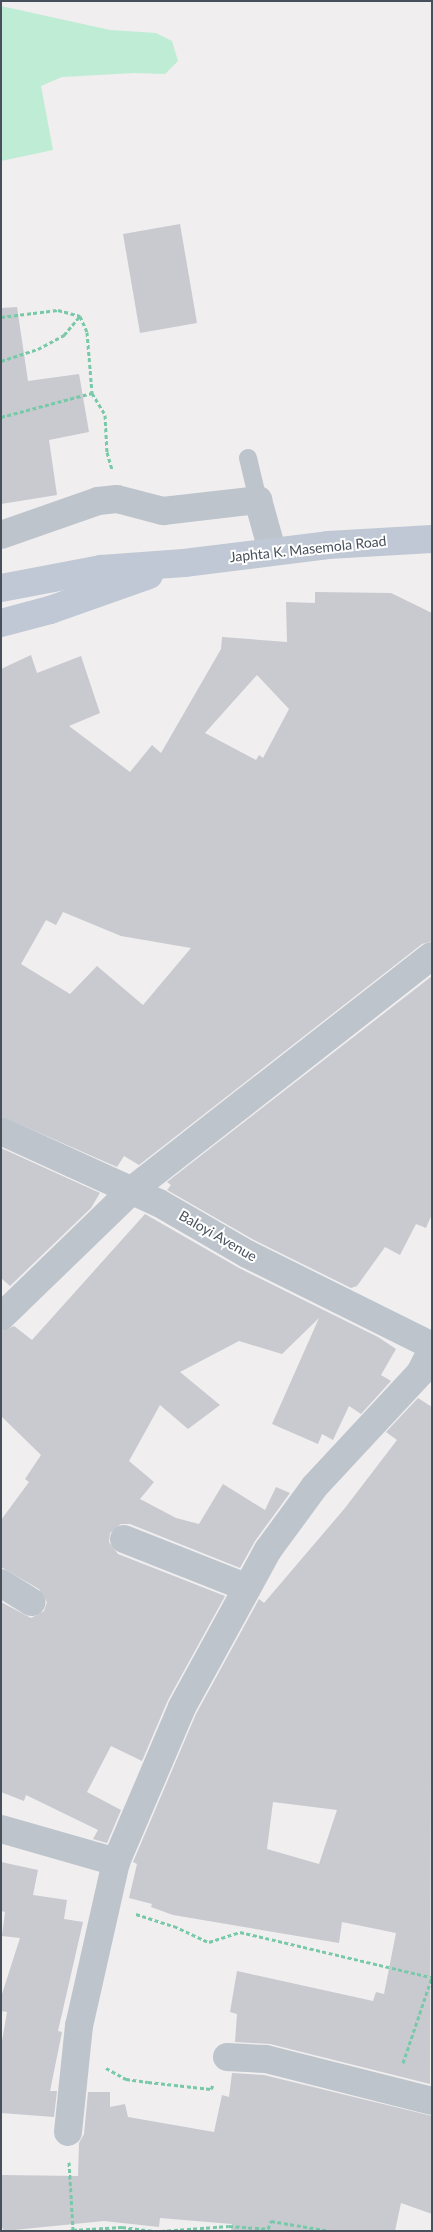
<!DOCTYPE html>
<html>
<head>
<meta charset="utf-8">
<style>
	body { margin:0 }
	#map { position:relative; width:433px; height:2232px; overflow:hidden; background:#f0eeee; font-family:Lato,sans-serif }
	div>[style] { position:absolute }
	.green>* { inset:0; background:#beecd4 }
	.building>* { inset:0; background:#c8cad0 }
	.path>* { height:3px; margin-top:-1.5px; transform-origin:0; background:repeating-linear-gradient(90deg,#78c9a8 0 4px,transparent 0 6.5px) }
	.service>* { height:18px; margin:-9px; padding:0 9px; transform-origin:9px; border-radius:9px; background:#bdc4cc }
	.minor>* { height:28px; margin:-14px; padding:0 14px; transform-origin:14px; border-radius:14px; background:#bdc4cc }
	.secondary>* { height:28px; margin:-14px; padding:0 14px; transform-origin:14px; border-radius:14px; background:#bfc8d4 }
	span { translate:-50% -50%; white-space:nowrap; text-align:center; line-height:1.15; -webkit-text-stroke:4px #fff; paint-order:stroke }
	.street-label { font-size:14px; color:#47505a }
	.frame { position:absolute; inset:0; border:2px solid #47505a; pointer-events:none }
</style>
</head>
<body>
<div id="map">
	<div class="green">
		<div style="clip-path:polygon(1px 6px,110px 30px,156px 33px,172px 41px,178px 61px,165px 74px,134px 73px,62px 77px,41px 86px,53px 150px,1px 161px)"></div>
	</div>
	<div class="building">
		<div style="clip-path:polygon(180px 224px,197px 323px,140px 333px,123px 234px)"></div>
		<div style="clip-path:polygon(17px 307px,28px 381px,79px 374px,89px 432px,49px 440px,57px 495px,1px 504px,1px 308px)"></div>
		<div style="clip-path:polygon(evenodd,315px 592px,391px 593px,432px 613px,432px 941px,422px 944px,139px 1165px,124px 1156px,117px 1167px,1px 1116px,1px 669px,31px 655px,37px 673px,81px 656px,100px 713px,69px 726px,130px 772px,152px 745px,161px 753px,221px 649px,222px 637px,287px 642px,286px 602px,315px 603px,315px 592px,257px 675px,289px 709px,263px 758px,259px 755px,256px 760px,205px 733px,257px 675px,315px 592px,63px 912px,121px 936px,191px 948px,143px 1005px,97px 966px,70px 994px,21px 964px,46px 920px,56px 925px,63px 912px)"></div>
		<div style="clip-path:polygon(432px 976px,432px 1214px,426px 1228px,416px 1224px,400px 1255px,385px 1247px,357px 1286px,351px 1288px,254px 1240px,167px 1190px,171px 1185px,167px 1182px)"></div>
		<div style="clip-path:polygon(1px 1148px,100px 1193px,91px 1208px,10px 1286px,1px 1278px)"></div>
		<div style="clip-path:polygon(145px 1214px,239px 1268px,378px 1337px,396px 1349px,381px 1375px,391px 1381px,361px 1414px,349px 1406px,333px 1440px,322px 1434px,318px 1444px,272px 1424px,319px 1318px,282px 1354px,239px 1341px,180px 1372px,220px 1405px,188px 1429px,160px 1405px,129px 1461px,154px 1482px,140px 1499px,176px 1518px,199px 1524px,223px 1484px,265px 1510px,276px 1487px,290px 1493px,255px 1541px,240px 1568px,130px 1524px,121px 1524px,110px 1533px,109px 1542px,118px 1554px,225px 1596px,168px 1700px,142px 1761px,111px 1746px,87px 1792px,121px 1810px,107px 1843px,93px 1839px,98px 1830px,26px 1795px,24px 1801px,1px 1792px,1px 1602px,31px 1618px,44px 1611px,47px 1602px,39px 1589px,1px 1567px,1px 1520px,29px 1482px,25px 1479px,41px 1455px,1px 1416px,1px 1332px,14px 1326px,32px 1340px)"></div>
		<div style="clip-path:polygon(evenodd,418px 1398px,432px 1407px,430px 2084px,270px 2044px,235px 2042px,237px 2014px,230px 2012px,237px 1971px,373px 2001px,376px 1992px,384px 1994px,396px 1933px,342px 1922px,339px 1943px,173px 1915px,151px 1907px,152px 1904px,129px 1898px,137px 1864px,133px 1862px,196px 1714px,259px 1599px,264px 1603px,345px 1508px,397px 1440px,386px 1432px,418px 1398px,273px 1802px,337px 1810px,319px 1864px,267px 1849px,273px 1802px)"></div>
		<div style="clip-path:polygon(1px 1862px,38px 1870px,33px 1895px,67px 1900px,64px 1919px,83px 1922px,58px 2031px,62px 2032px,50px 2091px,57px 2091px,54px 2117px,1px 2113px,1px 2047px,7px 2012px,1px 2011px,1px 1997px,20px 1938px,2px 1936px,5px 1912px,1px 1911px)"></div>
		<div style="clip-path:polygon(232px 2073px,264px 2075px,432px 2116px,432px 2214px,401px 2203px,395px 2231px,231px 2231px,232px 2224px,160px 2218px,159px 2227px,104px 2221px,4px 2231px,1px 2225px,1px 2175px,78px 2176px,79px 2143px,84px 2134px,88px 2092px,110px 2092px,110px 2107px,125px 2104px,128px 2117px,214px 2132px,222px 2095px,229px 2097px)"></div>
	</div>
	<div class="path">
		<div style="left:1px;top:317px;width:57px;rotate:-7deg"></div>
		<div style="left:58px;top:310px;width:23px;rotate:15deg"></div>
		<div style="left:80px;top:316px;width:17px;rotate:66deg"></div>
		<div style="left:87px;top:332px;width:61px;rotate:85.3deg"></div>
		<div style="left:1px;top:361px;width:39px;rotate:-18deg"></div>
		<div style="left:38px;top:349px;width:30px;rotate:-28deg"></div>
		<div style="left:64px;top:335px;width:25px;rotate:-50deg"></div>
		<div style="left:1px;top:417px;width:94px;rotate:-14.8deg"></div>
		<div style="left:92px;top:393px;width:26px;rotate:59deg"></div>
		<div style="left:105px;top:415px;width:37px;rotate:87deg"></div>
		<div style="left:107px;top:452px;width:18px;rotate:74deg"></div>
		<div style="left:136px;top:1914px;width:40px;rotate:18deg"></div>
		<div style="left:174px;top:1926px;width:38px;rotate:25deg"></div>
		<div style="left:209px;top:1942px;width:33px;rotate:-18deg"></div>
		<div style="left:240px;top:1932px;width:196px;rotate:13.3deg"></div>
		<div style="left:403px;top:2063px;width:91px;rotate:-71.4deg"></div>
		<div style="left:106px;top:2068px;width:23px;rotate:29deg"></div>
		<div style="left:126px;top:2079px;width:22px;rotate:8deg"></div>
		<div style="left:148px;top:2082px;width:63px;rotate:6.3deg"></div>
		<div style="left:211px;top:2089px;width:4px;rotate:-63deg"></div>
		<div style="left:69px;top:2162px;width:68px;rotate:86.6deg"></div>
		<div style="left:73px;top:2230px;width:4px;rotate:166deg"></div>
		<div style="left:73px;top:2230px;width:49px;rotate:-3.5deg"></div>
		<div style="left:122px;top:2227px;width:32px;rotate:7deg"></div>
		<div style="left:161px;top:2231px;width:68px;rotate:-4.2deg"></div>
		<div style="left:229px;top:2226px;width:39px;rotate:4deg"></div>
		<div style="left:268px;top:2229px;width:9px;rotate:-69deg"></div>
		<div style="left:271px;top:2221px;width:60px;rotate:9.6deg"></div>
	</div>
	<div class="service">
		<div style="left:248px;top:458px;width:43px;rotate:76.6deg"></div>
	</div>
	<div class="minor">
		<div style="left:1px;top:535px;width:103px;rotate:-19.3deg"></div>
		<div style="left:98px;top:501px;width:19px;rotate:-6deg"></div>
		<div style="left:117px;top:499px;width:48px;rotate:14.6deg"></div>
		<div style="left:163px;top:511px;width:96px;rotate:-6.6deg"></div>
		<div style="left:258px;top:500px;width:52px;rotate:74.4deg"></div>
		<div style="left:1px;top:1131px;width:174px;rotate:24.5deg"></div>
		<div style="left:159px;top:1203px;width:102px;rotate:30.1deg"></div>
		<div style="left:247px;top:1254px;width:207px;rotate:26.4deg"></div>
		<div style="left:1px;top:1317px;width:182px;rotate:-44.1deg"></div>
		<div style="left:132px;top:1190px;width:380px;rotate:-38deg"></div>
		<div style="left:124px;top:1539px;width:130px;rotate:21.6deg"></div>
		<div style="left:1px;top:1583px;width:36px;rotate:32deg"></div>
		<div style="left:1px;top:1829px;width:120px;rotate:16deg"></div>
		<div style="left:227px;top:2057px;width:39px;rotate:3deg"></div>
		<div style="left:266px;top:2059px;width:171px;rotate:14.2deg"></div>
		<div style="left:68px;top:2132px;width:107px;rotate:-84.1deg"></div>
		<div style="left:79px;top:2026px;width:168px;rotate:-77.3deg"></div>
		<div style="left:116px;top:1862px;width:168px;rotate:-66.9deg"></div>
		<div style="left:182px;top:1707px;width:179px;rotate:-61.3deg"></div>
		<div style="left:268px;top:1550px;width:79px;rotate:-53.7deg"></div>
		<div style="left:315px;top:1486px;width:154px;rotate:-47.1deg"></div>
		<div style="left:420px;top:1373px;width:27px;rotate:-63deg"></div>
	</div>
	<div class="secondary">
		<div style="left:1px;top:588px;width:102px;rotate:-10.8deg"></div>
		<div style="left:101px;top:569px;width:83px;rotate:-4.1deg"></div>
		<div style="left:184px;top:563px;width:145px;rotate:-7.1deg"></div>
		<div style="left:328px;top:545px;width:104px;rotate:-3.3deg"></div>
		<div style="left:1px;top:623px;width:51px;rotate:-14.9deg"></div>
		<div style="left:50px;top:610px;width:105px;rotate:-19.5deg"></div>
	</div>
	<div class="street-label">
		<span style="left:308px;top:549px;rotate:-6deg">Japhta K. Masemola Road</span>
		<span style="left:218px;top:1236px;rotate:30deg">Baloyi Avenue</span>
	</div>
	<div class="frame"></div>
</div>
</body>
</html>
